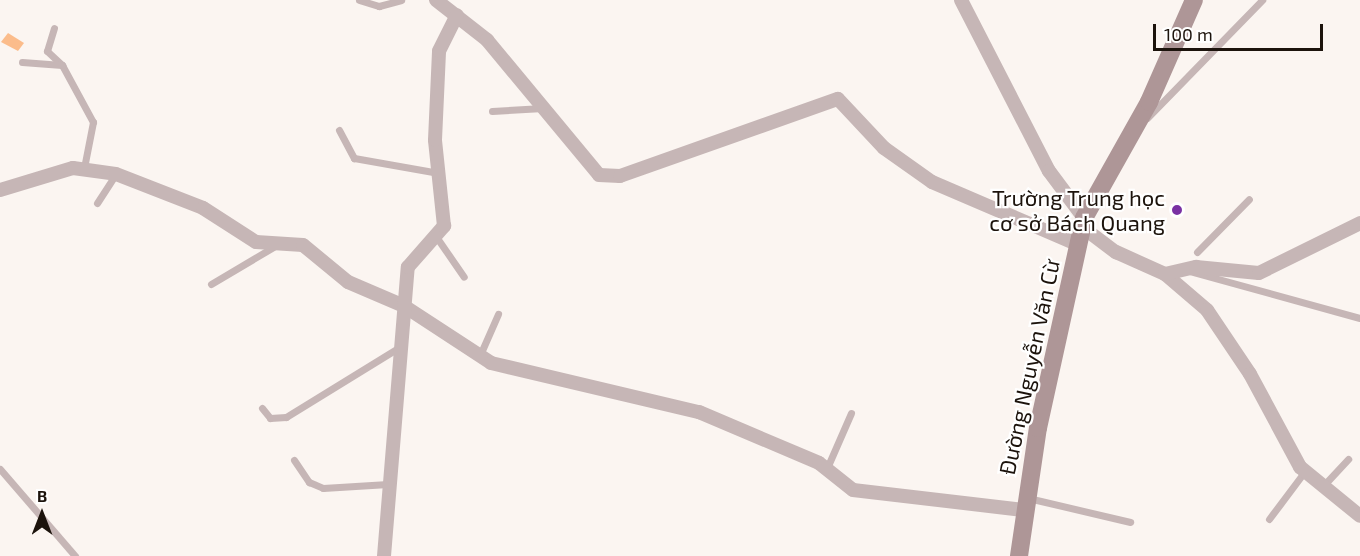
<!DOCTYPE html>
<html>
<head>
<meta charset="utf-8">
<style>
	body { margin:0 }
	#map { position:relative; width:1360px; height:556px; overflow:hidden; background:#fbf5f1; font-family:"Exo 2",sans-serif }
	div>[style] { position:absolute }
	.building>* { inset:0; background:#fbbc8b }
	.lane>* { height:7px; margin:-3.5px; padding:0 3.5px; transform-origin:3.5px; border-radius:3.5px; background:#c6b6b6 }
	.street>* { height:14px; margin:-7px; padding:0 7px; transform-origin:7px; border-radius:7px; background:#c6b6b6 }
	.secondary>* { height:18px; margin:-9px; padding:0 9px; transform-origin:9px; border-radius:9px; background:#ae9697 }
	.dots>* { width:16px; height:16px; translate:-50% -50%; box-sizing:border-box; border:3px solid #fff; border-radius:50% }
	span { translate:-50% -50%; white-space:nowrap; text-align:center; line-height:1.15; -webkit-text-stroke:4.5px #fff; paint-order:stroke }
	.poi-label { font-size:22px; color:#1c130c }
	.right { translate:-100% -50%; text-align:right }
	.street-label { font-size:22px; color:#1c130c }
	.north { position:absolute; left:12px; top:484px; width:60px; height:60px; -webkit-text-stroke:4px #fff; paint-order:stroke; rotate:0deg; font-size:16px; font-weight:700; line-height:24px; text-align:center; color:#1c130c }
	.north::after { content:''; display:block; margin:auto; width:21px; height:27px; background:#1c130c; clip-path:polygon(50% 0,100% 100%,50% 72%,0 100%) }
	.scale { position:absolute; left:1153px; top:24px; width:170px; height:27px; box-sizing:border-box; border:3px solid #1c130c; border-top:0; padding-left:8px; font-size:18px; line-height:21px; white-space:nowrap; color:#1c130c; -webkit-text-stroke:4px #fff; paint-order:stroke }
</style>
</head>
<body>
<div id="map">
	<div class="building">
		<div style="clip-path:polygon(8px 33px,24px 43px,18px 51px,1px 42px)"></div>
	</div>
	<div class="lane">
		<div style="left:359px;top:0;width:21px;rotate:17deg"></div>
		<div style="left:379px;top:6px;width:23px;rotate:-15deg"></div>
		<div style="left:54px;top:28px;width:24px;rotate:107deg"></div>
		<div style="left:47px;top:51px;width:21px;rotate:43deg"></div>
		<div style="left:62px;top:65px;width:65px;rotate:61.5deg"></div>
		<div style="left:93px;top:122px;width:47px;rotate:101.1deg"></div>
		<div style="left:22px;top:62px;width:40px;rotate:4.3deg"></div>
		<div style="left:492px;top:111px;width:51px;rotate:-3.4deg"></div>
		<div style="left:1147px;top:118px;width:165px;rotate:-45.7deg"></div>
		<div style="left:339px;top:130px;width:32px;rotate:62deg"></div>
		<div style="left:354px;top:158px;width:86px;rotate:10deg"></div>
		<div style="left:97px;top:203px;width:35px;rotate:-57deg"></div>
		<div style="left:437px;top:238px;width:47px;rotate:55.3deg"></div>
		<div style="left:1197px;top:252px;width:74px;rotate:-45.5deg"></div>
		<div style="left:1189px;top:271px;width:177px;rotate:15.4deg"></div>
		<div style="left:211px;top:284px;width:74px;rotate:-30.7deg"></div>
		<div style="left:480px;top:355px;width:45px;rotate:-66.3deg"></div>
		<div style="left:262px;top:408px;width:13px;rotate:51deg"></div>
		<div style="left:270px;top:418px;width:16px;rotate:-4deg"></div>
		<div style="left:286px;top:417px;width:134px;rotate:-31.6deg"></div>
		<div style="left:294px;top:460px;width:27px;rotate:56deg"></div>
		<div style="left:309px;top:482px;width:15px;rotate:23deg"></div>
		<div style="left:323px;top:488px;width:65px;rotate:-3.5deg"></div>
		<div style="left:827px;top:468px;width:60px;rotate:-66.4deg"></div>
		<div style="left:0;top:469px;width:115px;rotate:49.2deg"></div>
		<div style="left:1323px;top:486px;width:37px;rotate:-47deg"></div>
		<div style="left:1028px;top:498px;width:105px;rotate:13.2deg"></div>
		<div style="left:1269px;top:519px;width:60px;rotate:-53.1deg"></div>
	</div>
	<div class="street">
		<div style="left:436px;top:0;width:65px;rotate:38.1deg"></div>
		<div style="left:487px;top:40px;width:175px;rotate:50.3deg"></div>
		<div style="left:599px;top:175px;width:21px;rotate:3deg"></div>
		<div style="left:620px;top:176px;width:231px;rotate:-19.5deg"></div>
		<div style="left:838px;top:99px;width:67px;rotate:46.8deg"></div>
		<div style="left:884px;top:148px;width:59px;rotate:35.3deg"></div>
		<div style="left:932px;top:182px;width:160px;rotate:23.2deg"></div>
		<div style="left:961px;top:0;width:192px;rotate:62.8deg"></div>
		<div style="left:1049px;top:171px;width:59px;rotate:53.3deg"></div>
		<div style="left:0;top:190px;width:76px;rotate:-16.8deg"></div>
		<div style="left:73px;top:168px;width:43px;rotate:7.9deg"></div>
		<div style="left:116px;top:174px;width:93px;rotate:21.3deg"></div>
		<div style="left:203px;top:208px;width:63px;rotate:32.7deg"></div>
		<div style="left:256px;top:242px;width:47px;rotate:3.7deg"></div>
		<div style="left:303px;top:245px;width:58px;rotate:39.4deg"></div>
		<div style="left:348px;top:282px;width:61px;rotate:23.2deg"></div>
		<div style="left:404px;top:306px;width:104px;rotate:33.2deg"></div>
		<div style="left:491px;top:363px;width:214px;rotate:13.3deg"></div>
		<div style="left:699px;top:412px;width:130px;rotate:23deg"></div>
		<div style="left:819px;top:463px;width:43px;rotate:38.5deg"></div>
		<div style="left:853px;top:490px;width:172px;rotate:6.7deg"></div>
		<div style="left:1085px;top:229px;width:39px;rotate:37deg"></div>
		<div style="left:1116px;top:252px;width:54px;rotate:24.2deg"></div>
		<div style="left:1165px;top:274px;width:55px;rotate:40.6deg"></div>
		<div style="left:1207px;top:310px;width:77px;rotate:56.1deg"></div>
		<div style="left:1250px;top:374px;width:106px;rotate:61.7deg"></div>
		<div style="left:1300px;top:467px;width:77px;rotate:39.2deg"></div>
		<div style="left:1165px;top:274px;width:32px;rotate:-13deg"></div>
		<div style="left:1196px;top:267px;width:63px;rotate:5.4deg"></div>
		<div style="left:1259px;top:273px;width:113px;rotate:-26.3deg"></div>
		<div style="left:384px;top:556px;width:290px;rotate:-85.3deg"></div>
		<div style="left:408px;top:267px;width:55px;rotate:-48.7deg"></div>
		<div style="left:444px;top:226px;width:86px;rotate:-96deg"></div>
		<div style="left:435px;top:140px;width:89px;rotate:-87.4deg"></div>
		<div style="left:439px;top:51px;width:40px;rotate:-63.4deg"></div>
	</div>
	<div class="secondary">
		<div style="left:1019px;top:556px;width:129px;rotate:-81.6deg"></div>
		<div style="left:1038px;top:428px;width:215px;rotate:-77.6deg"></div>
		<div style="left:1084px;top:218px;width:133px;rotate:-60.7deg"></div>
		<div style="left:1149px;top:102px;width:111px;rotate:-66.2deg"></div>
	</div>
	<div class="dots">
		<div style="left:1177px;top:210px;background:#7a31a3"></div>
	</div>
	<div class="poi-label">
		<span class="right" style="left:1165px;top:210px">Trường Trung học<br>cơ sở Bách Quang</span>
	</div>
	<div class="street-label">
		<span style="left:1029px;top:367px;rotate:-78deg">Đường Nguyễn Văn Cừ</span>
	</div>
	<div class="north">B</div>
	<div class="scale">100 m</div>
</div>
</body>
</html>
